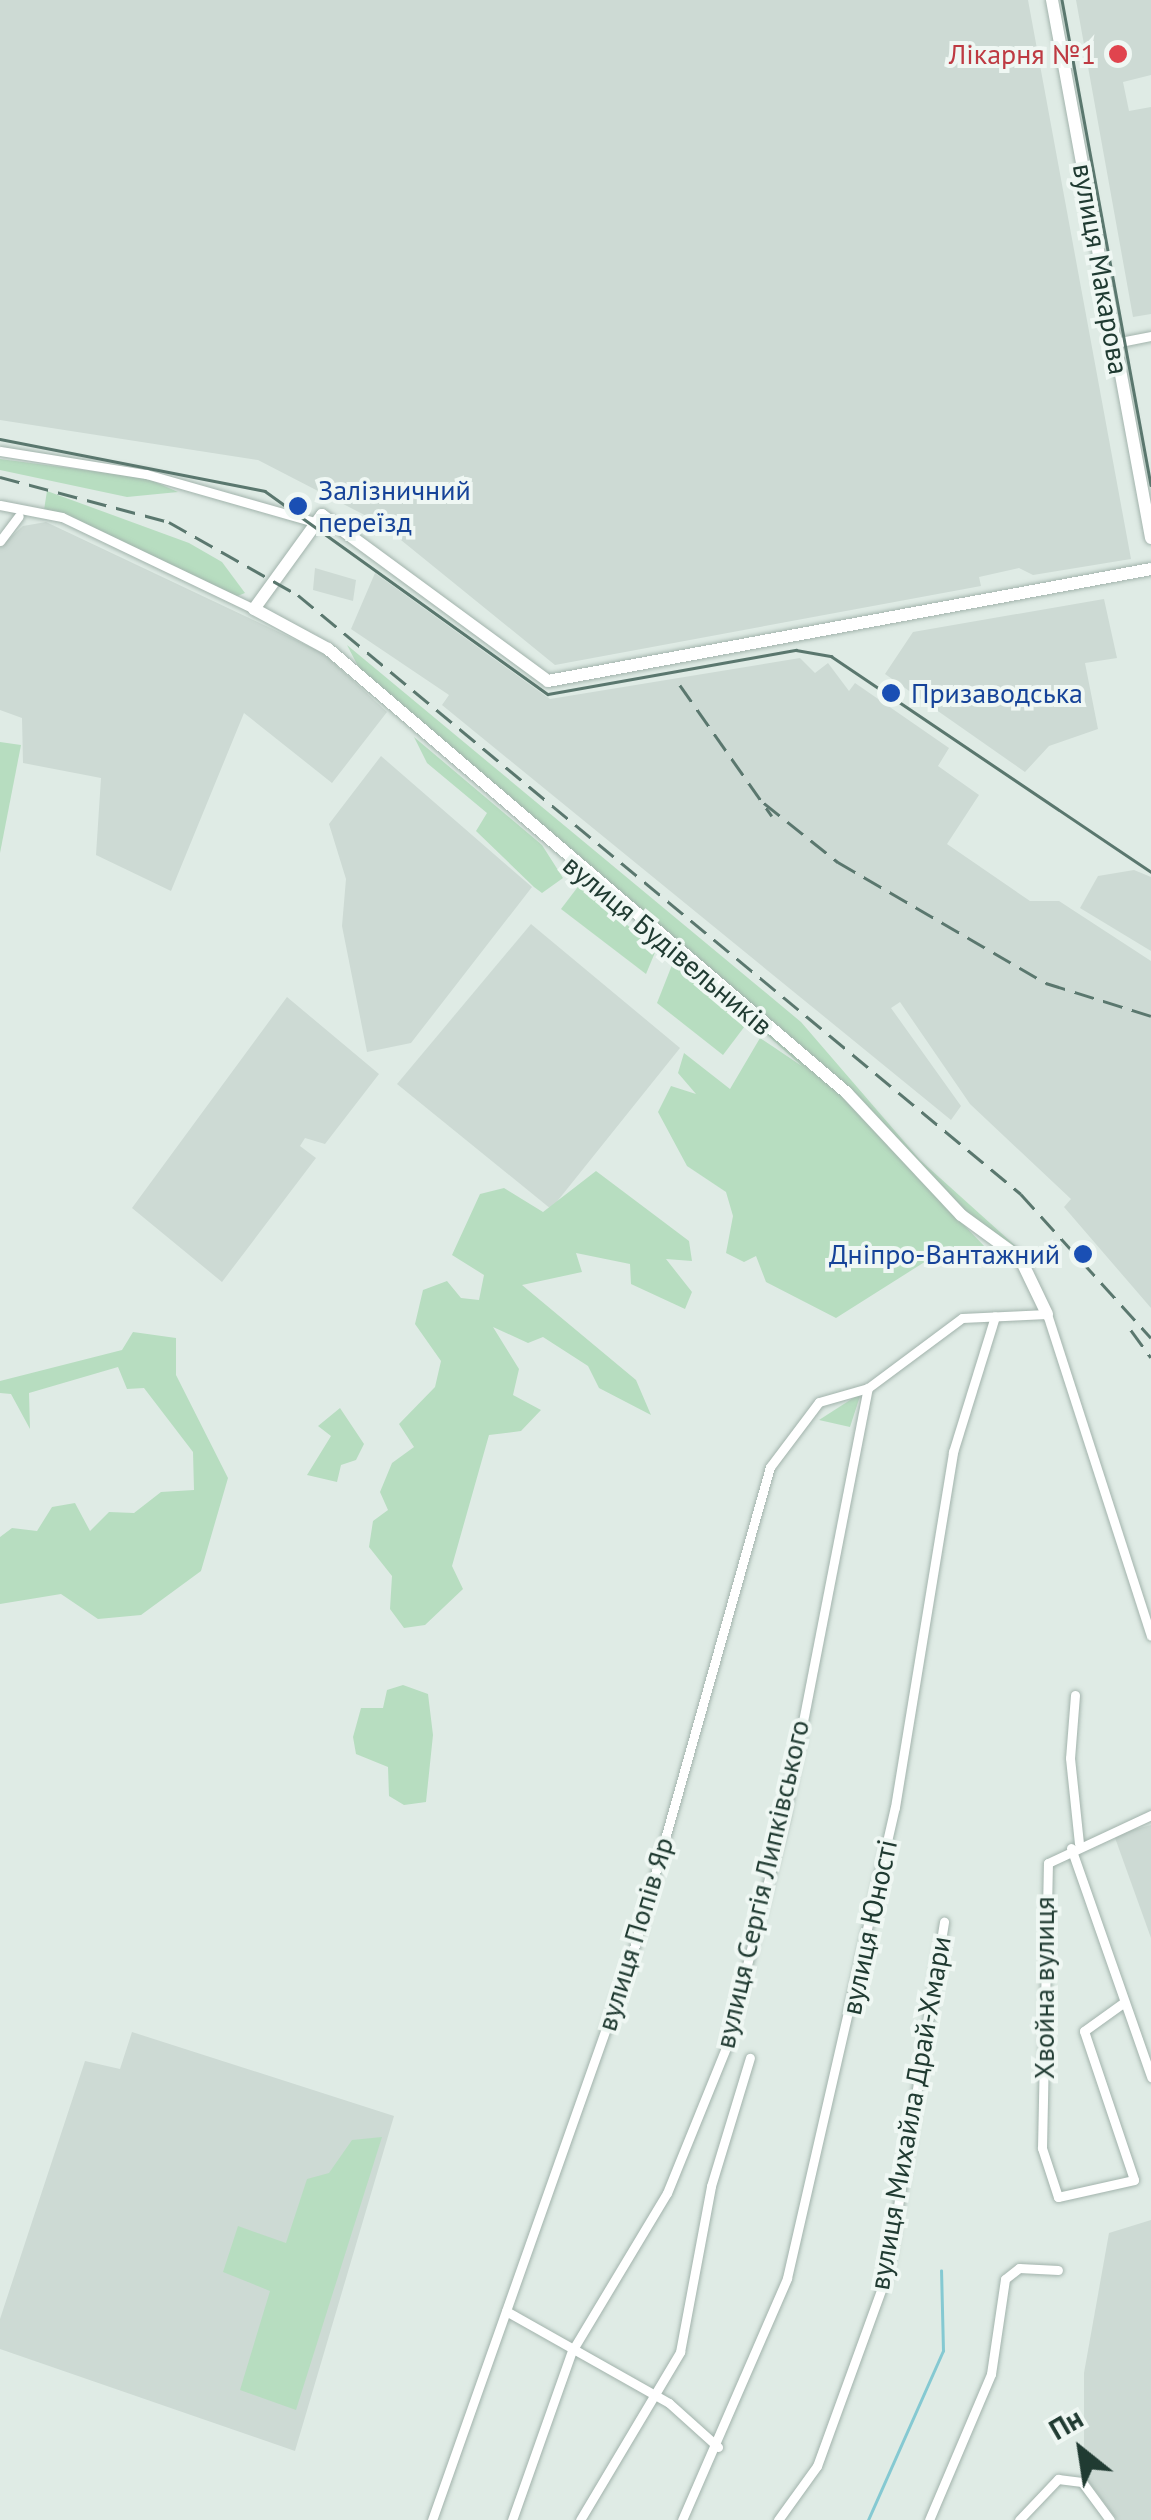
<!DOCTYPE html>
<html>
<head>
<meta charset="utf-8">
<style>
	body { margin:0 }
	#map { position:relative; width:1151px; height:2520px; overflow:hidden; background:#dfebe5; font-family:"PT Sans",sans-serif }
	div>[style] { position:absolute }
	.built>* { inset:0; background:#cddad4 }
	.green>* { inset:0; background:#b7ddc0 }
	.stream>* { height:2.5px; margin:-1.25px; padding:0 1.25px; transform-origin:1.25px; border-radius:1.25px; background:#85c9d2 }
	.roads { filter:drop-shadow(0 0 2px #a2b3ac) drop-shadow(0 0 2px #a2b3ac) }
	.street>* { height:9px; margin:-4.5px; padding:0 4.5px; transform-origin:4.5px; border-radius:4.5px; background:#fff }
	.secondary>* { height:12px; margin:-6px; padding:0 6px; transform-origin:6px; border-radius:6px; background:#fff }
	.tram>* { height:2.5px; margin:-1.25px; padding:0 1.25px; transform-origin:1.25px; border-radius:1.25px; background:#5a776e }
	.rail>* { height:2.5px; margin-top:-1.25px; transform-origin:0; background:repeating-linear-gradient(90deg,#5a776e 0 20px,transparent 0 30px) }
	.dots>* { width:28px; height:28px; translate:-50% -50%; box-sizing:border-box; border:5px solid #eff7f3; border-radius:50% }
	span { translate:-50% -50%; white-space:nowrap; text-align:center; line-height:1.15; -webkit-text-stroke:8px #eff7f3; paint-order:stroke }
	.health-label { font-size:28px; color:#be3a42 }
	.right { translate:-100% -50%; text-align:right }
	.street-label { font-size:28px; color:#203b32 }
	.transit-label { font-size:28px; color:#164399 }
	.left { translate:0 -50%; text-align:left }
	.north { position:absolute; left:1031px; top:2400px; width:100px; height:100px; -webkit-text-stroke:8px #eff7f3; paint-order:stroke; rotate:330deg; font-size:28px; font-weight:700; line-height:40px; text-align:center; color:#203b32 }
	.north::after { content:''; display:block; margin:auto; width:35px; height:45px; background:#203b32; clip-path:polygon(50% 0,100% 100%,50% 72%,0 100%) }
</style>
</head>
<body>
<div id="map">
	<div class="built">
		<div style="clip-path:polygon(0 0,1028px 0,1131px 559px,1033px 575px,1019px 568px,979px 577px,981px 586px,555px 665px,380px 523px,258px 460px,0 420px)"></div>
		<div style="clip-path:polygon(1076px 0,1151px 0,1151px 75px,1123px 82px,1129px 111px,1151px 107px,1151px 314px,1133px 317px)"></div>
		<div style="clip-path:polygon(46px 522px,323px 653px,387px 712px,332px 783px,244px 713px,171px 891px,96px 855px,101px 778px,23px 763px,22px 718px,0 710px,0 547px,23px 526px)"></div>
		<div style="clip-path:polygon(315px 568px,356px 580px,353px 601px,313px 590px)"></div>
		<div style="clip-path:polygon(375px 573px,550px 699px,800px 658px,815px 673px,828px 663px,849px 691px,855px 683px,949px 748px,938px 766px,979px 795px,947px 844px,1030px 901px,1059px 901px,1151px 961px,1151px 1308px,1064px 1207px,1071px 1199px,970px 1104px,900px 1002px,891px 1008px,961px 1106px,951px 1120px,442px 705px,449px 695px,351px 629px)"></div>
		<div style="clip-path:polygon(1104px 599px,1117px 658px,1085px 663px,1098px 729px,1049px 746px,1025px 772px,885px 674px,913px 632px)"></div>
		<div style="clip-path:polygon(381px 756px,532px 887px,411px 1043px,367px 1052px,342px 926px,346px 879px,329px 824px)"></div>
		<div style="clip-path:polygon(1134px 870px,1151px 877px,1151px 951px,1080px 908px,1098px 876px)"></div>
		<div style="clip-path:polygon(531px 924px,680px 1048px,551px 1209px,397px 1084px)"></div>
		<div style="clip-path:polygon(287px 997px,379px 1074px,325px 1144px,305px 1138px,300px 1146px,316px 1158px,222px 1282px,132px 1208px)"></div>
		<div style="clip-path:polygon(1151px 1825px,1151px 1938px,1114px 1835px)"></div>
		<div style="clip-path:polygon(132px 2032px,394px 2116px,295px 2451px,0 2349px,0 2319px,85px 2061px,120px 2069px)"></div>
		<div style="clip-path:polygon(1151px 2220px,1151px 2520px,1117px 2520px,1084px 2475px,1084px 2373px,1109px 2233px)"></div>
	</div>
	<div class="green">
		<div style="clip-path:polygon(0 459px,146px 478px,178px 492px,127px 497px,0 470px)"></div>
		<div style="clip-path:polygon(47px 491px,189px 543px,222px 562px,245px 593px,235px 597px,44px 510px)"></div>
		<div style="clip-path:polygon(347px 645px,801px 1022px,920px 1160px,1020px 1250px,964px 1212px,359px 668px)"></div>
		<div style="clip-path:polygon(414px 737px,542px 845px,563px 878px,542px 893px,534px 887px,476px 831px,487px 813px,427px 763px)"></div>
		<div style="clip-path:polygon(0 742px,21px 745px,0 853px)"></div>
		<div style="clip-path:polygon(580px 884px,656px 950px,646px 974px,561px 909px)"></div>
		<div style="clip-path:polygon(674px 960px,751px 1018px,723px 1055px,657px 1003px)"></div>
		<div style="clip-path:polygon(760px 1038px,830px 1085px,986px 1248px,923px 1263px,836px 1318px,766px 1282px,756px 1256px,744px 1262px,726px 1253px,733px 1216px,726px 1192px,687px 1166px,658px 1112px,671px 1086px,696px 1094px,678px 1073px,684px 1053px,730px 1089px)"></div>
		<div style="clip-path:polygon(596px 1171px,689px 1241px,692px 1261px,666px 1259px,692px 1292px,685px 1309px,631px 1284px,630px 1264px,576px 1253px,582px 1272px,522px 1285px,636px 1380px,651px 1415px,599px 1388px,588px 1366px,543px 1337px,528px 1343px,493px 1327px,519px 1369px,513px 1395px,541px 1410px,521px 1431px,489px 1435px,452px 1566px,463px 1589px,425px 1625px,404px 1628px,390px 1609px,392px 1576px,369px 1547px,373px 1521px,388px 1510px,380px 1492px,392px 1463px,414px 1447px,399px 1424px,435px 1387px,441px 1361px,415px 1324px,423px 1290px,447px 1281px,461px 1298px,479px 1300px,484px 1275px,452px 1255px,480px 1194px,504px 1188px,543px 1212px)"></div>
		<div style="clip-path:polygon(133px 1332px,176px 1338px,176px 1375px,228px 1478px,201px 1571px,141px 1615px,98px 1619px,61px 1594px,0 1604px,0 1537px,12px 1528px,37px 1531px,52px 1507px,75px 1503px,90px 1531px,109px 1512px,134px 1513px,161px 1492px,194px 1490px,193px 1452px,144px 1388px,127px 1389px,118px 1367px,29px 1393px,30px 1429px,11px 1394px,0 1393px,0 1381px,122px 1350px)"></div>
		<div style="clip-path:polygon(861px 1393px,850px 1427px,819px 1420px)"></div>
		<div style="clip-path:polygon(340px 1408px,364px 1444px,356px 1460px,341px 1465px,337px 1482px,307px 1475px,331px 1436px,318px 1426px)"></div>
		<div style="clip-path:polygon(403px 1685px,428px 1694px,433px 1735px,426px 1802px,404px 1805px,389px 1796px,388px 1767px,356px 1754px,353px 1737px,361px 1708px,383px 1708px,387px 1690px)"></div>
		<div style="clip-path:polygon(382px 2137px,296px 2410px,240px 2390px,270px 2291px,223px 2272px,238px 2226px,286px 2243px,307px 2179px,329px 2173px,352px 2140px)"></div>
	</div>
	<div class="stream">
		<div style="left:868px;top:2520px;width:185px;rotate:-66.1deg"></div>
		<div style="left:943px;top:2351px;width:80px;rotate:-91.4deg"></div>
	</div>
	<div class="roads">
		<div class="street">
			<div style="left:1115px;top:343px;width:37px;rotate:-11deg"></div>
			<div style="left:0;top:451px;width:148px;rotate:9deg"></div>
			<div style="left:146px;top:474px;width:172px;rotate:15.9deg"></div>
			<div style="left:0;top:505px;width:63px;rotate:11deg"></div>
			<div style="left:62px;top:517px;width:213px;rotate:25.6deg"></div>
			<div style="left:0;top:541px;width:31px;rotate:-53deg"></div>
			<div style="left:868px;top:1388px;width:117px;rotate:-36.7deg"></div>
			<div style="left:962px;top:1318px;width:85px;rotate:-2.7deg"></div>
			<div style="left:1047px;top:1314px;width:338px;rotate:72.1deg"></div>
			<div style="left:1075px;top:1695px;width:63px;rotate:94.5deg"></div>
			<div style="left:1070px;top:1758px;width:86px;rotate:84deg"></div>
			<div style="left:1071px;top:1848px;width:243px;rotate:70.7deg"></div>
			<div style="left:1123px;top:2003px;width:48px;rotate:144.3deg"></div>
			<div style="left:1084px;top:2031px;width:157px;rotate:71.4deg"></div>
			<div style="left:1134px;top:2180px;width:78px;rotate:167.4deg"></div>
			<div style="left:1058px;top:2197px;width:52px;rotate:-108.1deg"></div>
			<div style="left:1042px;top:2148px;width:285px;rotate:-88.8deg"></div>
			<div style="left:1048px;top:1863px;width:114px;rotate:-25deg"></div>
			<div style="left:506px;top:2311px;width:187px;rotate:29.4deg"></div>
			<div style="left:669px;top:2403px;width:66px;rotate:41.9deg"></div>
			<div style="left:432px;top:2520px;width:603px;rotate:-70.51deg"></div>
			<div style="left:633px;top:1952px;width:504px;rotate:-74.23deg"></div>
			<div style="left:770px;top:1467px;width:81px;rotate:-53deg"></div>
			<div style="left:819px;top:1402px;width:51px;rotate:-15.9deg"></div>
			<div style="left:512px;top:2520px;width:179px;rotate:-70.5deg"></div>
			<div style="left:572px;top:2351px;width:184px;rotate:-59deg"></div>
			<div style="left:667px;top:2193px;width:157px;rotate:-67.9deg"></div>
			<div style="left:726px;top:2048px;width:241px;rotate:-75.8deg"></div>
			<div style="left:785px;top:1814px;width:434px;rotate:-79deg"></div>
			<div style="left:580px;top:2520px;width:196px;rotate:-59.2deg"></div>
			<div style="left:680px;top:2352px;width:169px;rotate:-79.4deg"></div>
			<div style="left:711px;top:2186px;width:134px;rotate:-73.1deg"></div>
			<div style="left:682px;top:2520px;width:264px;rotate:-66.5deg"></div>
			<div style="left:787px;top:2278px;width:483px;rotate:-77.1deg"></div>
			<div style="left:895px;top:1807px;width:360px;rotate:-80.7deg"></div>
			<div style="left:953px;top:1452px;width:142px;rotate:-72.8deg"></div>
			<div style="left:778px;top:2520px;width:67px;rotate:-54.2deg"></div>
			<div style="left:817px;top:2466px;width:204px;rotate:-70deg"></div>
			<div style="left:887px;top:2274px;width:357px;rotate:-80.8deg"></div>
			<div style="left:929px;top:2520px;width:159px;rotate:-67deg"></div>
			<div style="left:991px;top:2374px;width:96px;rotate:-81.6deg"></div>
			<div style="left:1005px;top:2279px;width:18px;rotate:-38deg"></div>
			<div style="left:1019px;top:2268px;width:39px;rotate:3deg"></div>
			<div style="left:1019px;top:2520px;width:57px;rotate:-46.4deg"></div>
			<div style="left:1058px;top:2479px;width:24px;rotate:7deg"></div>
			<div style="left:1082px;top:2482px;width:47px;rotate:53.6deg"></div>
		</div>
		<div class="secondary">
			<div style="left:1052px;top:0;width:547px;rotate:79.57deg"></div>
			<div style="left:1047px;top:1314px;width:62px;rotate:-115.7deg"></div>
			<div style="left:1020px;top:1258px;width:73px;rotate:-143.9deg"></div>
			<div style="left:961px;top:1215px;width:167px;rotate:-133.1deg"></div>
			<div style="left:847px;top:1093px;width:683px;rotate:-139.45deg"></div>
			<div style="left:328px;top:649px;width:84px;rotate:-151.6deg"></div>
			<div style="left:254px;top:609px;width:116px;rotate:-54.1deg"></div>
			<div style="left:322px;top:515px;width:280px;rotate:36.3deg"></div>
			<div style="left:548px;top:681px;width:613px;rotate:-10.52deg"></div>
		</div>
	</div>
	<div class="tram">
		<div style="left:1062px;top:0;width:493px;rotate:79.6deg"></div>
		<div style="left:0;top:439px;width:270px;rotate:11.1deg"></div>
		<div style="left:265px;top:491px;width:348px;rotate:35.7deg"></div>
		<div style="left:548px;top:694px;width:252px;rotate:-10.1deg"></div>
		<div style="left:796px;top:650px;width:36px;rotate:10deg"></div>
		<div style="left:831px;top:656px;width:386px;rotate:34deg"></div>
	</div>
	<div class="rail">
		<div style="left:0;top:477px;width:175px;rotate:14.9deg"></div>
		<div style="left:169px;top:522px;width:148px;rotate:29.5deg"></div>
		<div style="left:298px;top:595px;width:939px;rotate:39.64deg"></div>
		<div style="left:1021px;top:1194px;width:194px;rotate:47.9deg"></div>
		<div style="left:680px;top:685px;width:160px;rotate:54.9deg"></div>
		<div style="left:764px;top:803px;width:95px;rotate:38.6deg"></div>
		<div style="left:838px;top:862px;width:241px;rotate:30.2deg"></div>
		<div style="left:1046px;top:983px;width:110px;rotate:17.4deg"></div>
		<div style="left:1131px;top:1330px;width:34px;rotate:54deg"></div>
	</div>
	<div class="dots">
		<div style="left:1118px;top:54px;background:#e0444e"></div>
		<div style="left:298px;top:506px;background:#1a4fb4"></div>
		<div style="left:891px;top:693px;background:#1a4fb4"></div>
		<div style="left:1083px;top:1254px;background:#1a4fb4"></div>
	</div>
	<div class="health-label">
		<span class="right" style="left:1096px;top:54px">Лікарня №1</span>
	</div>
	<div class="street-label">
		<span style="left:1101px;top:269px;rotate:80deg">вулиця Макарова</span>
		<span style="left:668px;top:945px;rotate:40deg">вулиця Будівельників</span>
		<span style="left:762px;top:1884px;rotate:-77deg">вулиця Сергія Липківського</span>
		<span style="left:869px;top:1927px;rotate:-78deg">вулиця Юності</span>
		<span style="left:635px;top:1934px;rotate:-73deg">вулиця Попів Яр</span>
		<span style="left:1044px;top:1988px;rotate:-90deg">Хвойна вулиця</span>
		<span style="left:910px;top:2113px;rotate:-80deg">вулиця Михайла Драй-Хмари</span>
	</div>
	<div class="transit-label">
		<span class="left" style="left:318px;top:506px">Залізничний<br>переїзд</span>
		<span class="left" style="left:911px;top:693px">Призаводська</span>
		<span class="right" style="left:1060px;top:1254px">Дніпро-Вантажний</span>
	</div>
	<div class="north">Пн</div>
</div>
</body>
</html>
